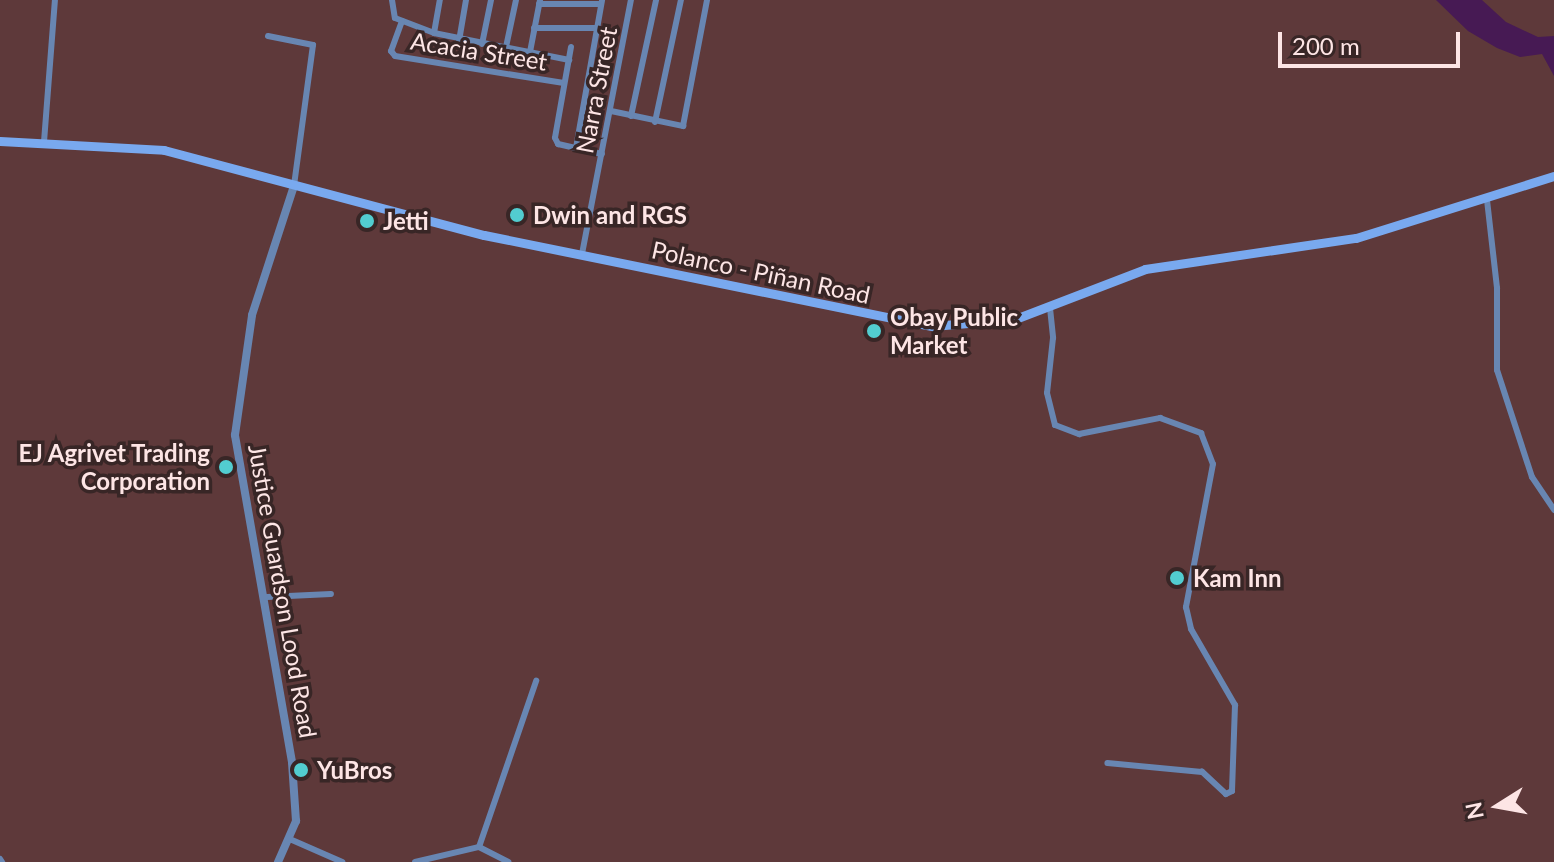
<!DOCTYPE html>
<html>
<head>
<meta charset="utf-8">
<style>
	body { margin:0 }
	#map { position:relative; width:1554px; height:862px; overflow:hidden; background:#5e393a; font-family:Lato,sans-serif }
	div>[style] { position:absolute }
	.water>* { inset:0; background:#471a54 }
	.minor>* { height:6px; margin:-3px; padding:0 3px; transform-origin:3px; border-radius:3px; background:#6886b2 }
	.tertiary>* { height:8px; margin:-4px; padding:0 4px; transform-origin:4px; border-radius:4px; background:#6886b2 }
	.secondary>* { height:9px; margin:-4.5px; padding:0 4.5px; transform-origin:4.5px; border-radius:4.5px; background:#79a9ef }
	.dots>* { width:22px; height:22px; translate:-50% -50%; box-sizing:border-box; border:4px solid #382626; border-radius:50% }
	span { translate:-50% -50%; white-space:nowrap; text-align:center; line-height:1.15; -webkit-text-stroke:7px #382626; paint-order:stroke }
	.street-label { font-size:24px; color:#fde5e5 }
	.poi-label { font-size:24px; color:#fde5e5; font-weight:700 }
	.left { translate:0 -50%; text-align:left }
	.right { translate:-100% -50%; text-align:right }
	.north { position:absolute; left:1458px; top:766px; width:80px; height:80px; -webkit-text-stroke:6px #382626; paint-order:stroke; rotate:259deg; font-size:22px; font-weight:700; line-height:32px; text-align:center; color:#fde5e5 }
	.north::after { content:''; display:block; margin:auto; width:28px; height:36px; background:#fde5e5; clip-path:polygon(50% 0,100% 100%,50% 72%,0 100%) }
	.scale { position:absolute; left:1278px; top:32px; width:182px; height:36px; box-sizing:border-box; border:4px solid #fde5e5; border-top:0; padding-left:10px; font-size:24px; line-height:28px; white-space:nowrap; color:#fde5e5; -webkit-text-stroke:6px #382626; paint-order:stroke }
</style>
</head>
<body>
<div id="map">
	<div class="water">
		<div style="clip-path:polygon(1436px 0,1482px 0,1506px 22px,1538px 37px,1554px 36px,1554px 76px,1542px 54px,1520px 57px,1497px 48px,1468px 31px)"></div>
	</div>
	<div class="minor">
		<div style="left:392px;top:0;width:18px;rotate:81deg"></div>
		<div style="left:395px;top:18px;width:42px;rotate:21deg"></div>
		<div style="left:434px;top:33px;width:138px;rotate:11.3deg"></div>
		<div style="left:539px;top:4px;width:62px"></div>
		<div style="left:402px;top:21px;width:32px;rotate:110deg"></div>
		<div style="left:391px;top:51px;width:6px;rotate:51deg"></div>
		<div style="left:395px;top:56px;width:171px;rotate:9.1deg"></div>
		<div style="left:534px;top:28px;width:64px"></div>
		<div style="left:434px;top:33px;width:34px;rotate:-80deg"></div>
		<div style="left:268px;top:36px;width:46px;rotate:11.3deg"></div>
		<div style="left:313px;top:45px;width:142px;rotate:97.7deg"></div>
		<div style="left:459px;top:41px;width:42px;rotate:-80.3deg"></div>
		<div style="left:482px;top:44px;width:45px;rotate:-78.4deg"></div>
		<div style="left:506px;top:47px;width:48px;rotate:-78deg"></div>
		<div style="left:571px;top:47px;width:92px;rotate:100deg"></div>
		<div style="left:555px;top:138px;width:7px;rotate:63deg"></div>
		<div style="left:558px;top:144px;width:45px;rotate:12.8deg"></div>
		<div style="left:530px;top:52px;width:53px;rotate:-79.1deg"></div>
		<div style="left:611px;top:111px;width:74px;rotate:11.8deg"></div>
		<div style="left:683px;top:126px;width:128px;rotate:-79.2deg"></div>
		<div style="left:631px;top:116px;width:119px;rotate:-77.8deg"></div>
		<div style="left:655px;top:122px;width:125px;rotate:-78deg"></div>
		<div style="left:44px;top:142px;width:142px;rotate:-85.6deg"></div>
		<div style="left:576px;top:148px;width:150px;rotate:-80deg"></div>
		<div style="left:1487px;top:200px;width:89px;rotate:83.5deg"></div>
		<div style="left:1497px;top:288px;width:82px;rotate:90deg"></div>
		<div style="left:1497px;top:370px;width:113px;rotate:71.9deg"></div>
		<div style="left:1532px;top:477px;width:40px;rotate:56deg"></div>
		<div style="left:582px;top:254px;width:259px;rotate:-79.1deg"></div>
		<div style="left:1050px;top:308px;width:30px;rotate:84deg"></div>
		<div style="left:1053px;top:338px;width:55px;rotate:96.2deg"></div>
		<div style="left:1047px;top:393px;width:33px;rotate:76deg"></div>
		<div style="left:1055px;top:425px;width:26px;rotate:21deg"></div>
		<div style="left:1079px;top:434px;width:83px;rotate:-11.2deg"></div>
		<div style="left:1160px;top:418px;width:44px;rotate:20.1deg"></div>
		<div style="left:1201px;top:433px;width:33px;rotate:69deg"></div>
		<div style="left:1213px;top:464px;width:146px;rotate:100.7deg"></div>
		<div style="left:1186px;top:607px;width:23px;rotate:77deg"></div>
		<div style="left:1191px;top:629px;width:88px;rotate:59.9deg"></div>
		<div style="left:1235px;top:705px;width:86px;rotate:92deg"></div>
		<div style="left:1232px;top:791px;width:7px;rotate:153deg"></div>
		<div style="left:1226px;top:794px;width:33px;rotate:-137deg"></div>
		<div style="left:1202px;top:772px;width:95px;rotate:-174.6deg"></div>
		<div style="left:267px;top:597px;width:64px;rotate:-2.7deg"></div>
		<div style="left:292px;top:840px;width:55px;rotate:23.7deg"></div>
		<div style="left:479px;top:847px;width:176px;rotate:-71deg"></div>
		<div style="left:0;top:859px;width:4px;rotate:56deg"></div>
		<div style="left:415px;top:862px;width:66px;rotate:-13.2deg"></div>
		<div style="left:479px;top:847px;width:33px;rotate:27deg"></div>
	</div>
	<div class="tertiary">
		<div style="left:278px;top:862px;width:45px;rotate:-66.3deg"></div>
		<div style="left:296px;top:821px;width:59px;rotate:-93.9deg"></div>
		<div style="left:292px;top:762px;width:332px;rotate:-99.9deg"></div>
		<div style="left:235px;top:435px;width:121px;rotate:-81.9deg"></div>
		<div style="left:252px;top:315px;width:136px;rotate:-72deg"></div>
	</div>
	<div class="secondary">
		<div style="left:0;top:141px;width:164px;rotate:3.1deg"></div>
		<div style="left:164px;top:150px;width:331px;rotate:14.9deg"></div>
		<div style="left:484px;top:235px;width:458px;rotate:11.5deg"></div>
		<div style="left:933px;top:326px;width:82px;rotate:-4.9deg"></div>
		<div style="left:1015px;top:319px;width:139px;rotate:-21deg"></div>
		<div style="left:1145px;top:269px;width:213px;rotate:-8.4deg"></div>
		<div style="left:1356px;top:238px;width:207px;rotate:-17.4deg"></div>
	</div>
	<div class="dots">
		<div style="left:517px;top:215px;background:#52cdd0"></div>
		<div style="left:367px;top:221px;background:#52cdd0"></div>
		<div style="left:874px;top:331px;background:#52cdd0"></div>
		<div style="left:226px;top:467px;background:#52cdd0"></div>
		<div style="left:1177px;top:578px;background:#52cdd0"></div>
		<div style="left:301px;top:770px;background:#52cdd0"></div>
	</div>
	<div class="street-label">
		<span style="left:479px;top:51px;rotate:9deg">Acacia Street</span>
		<span style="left:596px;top:90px;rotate:-79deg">Narra Street</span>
		<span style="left:761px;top:272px;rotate:12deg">Polanco - Piñan Road</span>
		<span style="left:283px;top:591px;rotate:80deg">Justice Guardson Lood Road</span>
	</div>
	<div class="poi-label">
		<span class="left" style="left:533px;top:215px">Dwin and RGS</span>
		<span class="left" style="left:383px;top:221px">Jetti</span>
		<span class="left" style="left:890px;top:331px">Obay Public<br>Market</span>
		<span class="right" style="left:210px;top:467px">EJ Agrivet Trading<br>Corporation</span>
		<span class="left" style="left:1193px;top:578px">Kam Inn</span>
		<span class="left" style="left:317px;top:770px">YuBros</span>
	</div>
	<div class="north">N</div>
	<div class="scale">200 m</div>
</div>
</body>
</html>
